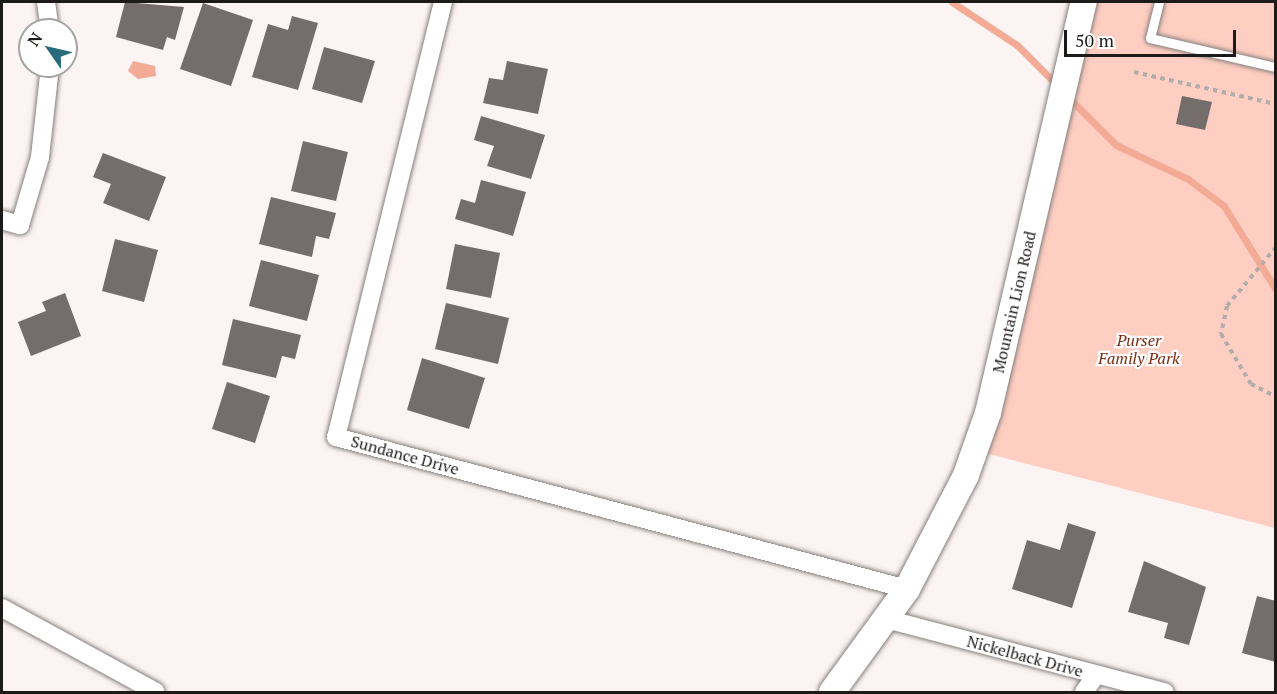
<!DOCTYPE html>
<html>
<head>
<meta charset="utf-8">
<style>
	body { margin:0 }
	#map { position:relative; width:1277px; height:694px; overflow:hidden; background:#fbf4f2; font-family:"PT Serif",serif }
	div>[style] { position:absolute }
	.green>* { inset:0; background:#fdcec1 }
	.water>* { inset:0; background:#f3ab96 }
	.stream>* { height:7px; margin:-3.5px; padding:0 3.5px; transform-origin:3.5px; border-radius:3.5px; background:#f3ab96 }
	.building>* { inset:0; background:#746d6b }
	.path>* { height:4px; margin-top:-2px; transform-origin:0; background:repeating-linear-gradient(90deg,#b2adab 0 4.5px,transparent 0 9px) }
	.roads { filter:drop-shadow(0 0 2px #867f7d) drop-shadow(0 0 2px #867f7d) }
	.lane>* { height:9px; margin:-4.5px; padding:0 4.5px; transform-origin:4.5px; border-radius:4.5px; background:#fff }
	.street>* { height:18px; margin:-9px; padding:0 9px; transform-origin:9px; border-radius:9px; background:#fff }
	.secondary>* { height:26px; margin:-13px; padding:0 13px; transform-origin:13px; border-radius:13px; background:#fff }
	span { translate:-50% -50%; white-space:nowrap; text-align:center; line-height:1.15; -webkit-text-stroke:4.5px #fff; paint-order:stroke }
	.street-label { font-size:16px; color:#1d1b1a }
	.park-label { font-size:16px; color:#7e2b11; font-style:italic }
	.frame { position:absolute; inset:0; border:3px solid #1d1b1a; pointer-events:none }
	.north { position:absolute; left:18px; top:18px; width:60px; height:60px; box-sizing:border-box; background:#fff; border:2px solid #a5a4a3; border-radius:50%; rotate:304deg; font-size:16px; font-weight:700; line-height:24px; text-align:center; color:#1d1b1a }
	.north::after { content:''; display:block; margin:auto; width:21px; height:27px; background:#276b7c; clip-path:polygon(50% 0,100% 100%,50% 72%,0 100%) }
	.scale { position:absolute; left:1064px; top:30px; width:172px; height:27px; box-sizing:border-box; border:3px solid #1d1b1a; border-top:0; padding-left:8px; font-size:18px; line-height:21px; white-space:nowrap; color:#1d1b1a; -webkit-text-stroke:4px #fff; paint-order:stroke }
</style>
</head>
<body>
<div id="map">
	<div class="green">
		<div style="clip-path:polygon(1083px 2px,1275px 2px,1275px 528px,974px 450px)"></div>
	</div>
	<div class="water">
		<div style="clip-path:polygon(133px 61px,155px 66px,156px 76px,138px 79px,128px 71px)"></div>
	</div>
	<div class="stream">
		<div style="left:952px;top:2px;width:78px;rotate:33.5deg"></div>
		<div style="left:1017px;top:45px;width:58px;rotate:45deg"></div>
		<div style="left:1067px;top:96px;width:69px;rotate:45deg"></div>
		<div style="left:1116px;top:145px;width:80px;rotate:25.3deg"></div>
		<div style="left:1188px;top:179px;width:45px;rotate:36.9deg"></div>
		<div style="left:1224px;top:206px;width:99px;rotate:58.2deg"></div>
	</div>
	<div class="building">
		<div style="clip-path:polygon(125px 2px,184px 7px,175px 40px,167px 37px,163px 50px,116px 37px)"></div>
		<div style="clip-path:polygon(203px 3px,253px 20px,231px 86px,180px 69px)"></div>
		<div style="clip-path:polygon(292px 16px,318px 23px,298px 90px,252px 77px,268px 24px,288px 30px)"></div>
		<div style="clip-path:polygon(324px 47px,375px 61px,362px 103px,312px 89px)"></div>
		<div style="clip-path:polygon(507px 61px,548px 69px,538px 114px,483px 103px,489px 78px,503px 80px)"></div>
		<div style="clip-path:polygon(1182px 96px,1212px 102px,1205px 130px,1176px 124px)"></div>
		<div style="clip-path:polygon(481px 116px,545px 135px,531px 179px,487px 166px,494px 146px,474px 140px)"></div>
		<div style="clip-path:polygon(303px 141px,348px 152px,336px 201px,291px 191px)"></div>
		<div style="clip-path:polygon(103px 153px,166px 177px,149px 221px,103px 203px,111px 184px,93px 177px)"></div>
		<div style="clip-path:polygon(481px 180px,526px 192px,513px 236px,455px 219px,461px 199px,475px 203px)"></div>
		<div style="clip-path:polygon(271px 197px,336px 213px,329px 239px,316px 236px,312px 257px,259px 244px)"></div>
		<div style="clip-path:polygon(115px 239px,158px 250px,144px 302px,102px 291px)"></div>
		<div style="clip-path:polygon(455px 244px,500px 253px,491px 298px,446px 289px)"></div>
		<div style="clip-path:polygon(261px 260px,319px 275px,307px 321px,249px 306px)"></div>
		<div style="clip-path:polygon(65px 293px,81px 336px,31px 356px,18px 322px,46px 311px,42px 302px)"></div>
		<div style="clip-path:polygon(446px 303px,509px 318px,498px 364px,435px 349px)"></div>
		<div style="clip-path:polygon(233px 319px,301px 335px,295px 359px,282px 356px,276px 378px,222px 365px)"></div>
		<div style="clip-path:polygon(422px 358px,485px 378px,469px 429px,407px 410px)"></div>
		<div style="clip-path:polygon(227px 382px,270px 396px,255px 443px,212px 429px)"></div>
		<div style="clip-path:polygon(1068px 523px,1096px 532px,1072px 608px,1012px 589px,1027px 540px,1060px 550px)"></div>
		<div style="clip-path:polygon(1144px 561px,1206px 587px,1189px 645px,1164px 638px,1168px 623px,1128px 612px)"></div>
		<div style="clip-path:polygon(1257px 596px,1276px 601px,1276px 662px,1242px 653px)"></div>
	</div>
	<div class="path">
		<div style="left:1134px;top:72px;width:146px;rotate:12.7deg"></div>
		<div style="left:1276px;top:247px;width:77px;rotate:129.7deg"></div>
		<div style="left:1227px;top:306px;width:29px;rotate:102deg"></div>
		<div style="left:1221px;top:334px;width:58px;rotate:59deg"></div>
		<div style="left:1251px;top:384px;width:28px;rotate:27deg"></div>
	</div>
	<div class="roads">
		<div class="lane">
			<div style="left:1159px;top:2px;width:37px;rotate:104deg"></div>
			<div style="left:1150px;top:38px;width:129px;rotate:13deg"></div>
		</div>
		<div class="street">
			<div style="left:46px;top:2px;width:28px;rotate:82deg"></div>
			<div style="left:443px;top:2px;width:448px;rotate:103.8deg"></div>
			<div style="left:336px;top:437px;width:591px;rotate:14.91deg"></div>
			<div style="left:2px;top:220px;width:19px;rotate:16deg"></div>
			<div style="left:20px;top:225px;width:71px;rotate:-73.6deg"></div>
			<div style="left:40px;top:157px;width:92px;rotate:-83.7deg"></div>
			<div style="left:2px;top:608px;width:175px;rotate:28.6deg"></div>
			<div style="left:886px;top:619px;width:288px;rotate:14.7deg"></div>
			<div style="left:1084px;top:692px;width:21px;rotate:-55deg"></div>
		</div>
		<div class="secondary">
			<div style="left:832px;top:692px;width:127px;rotate:-53.9deg"></div>
			<div style="left:907px;top:589px;width:128px;rotate:-62.6deg"></div>
			<div style="left:966px;top:475px;width:66px;rotate:-70.5deg"></div>
			<div style="left:988px;top:413px;width:422px;rotate:-76.9deg"></div>
		</div>
	</div>
	<div class="street-label">
		<span style="left:1014px;top:302px;rotate:-77deg">Mountain Lion Road</span>
		<span style="left:405px;top:455px;rotate:15deg">Sundance Drive</span>
		<span style="left:1025px;top:656px;rotate:15deg">Nickelback Drive</span>
	</div>
	<div class="park-label">
		<span style="left:1139px;top:349px">Purser<br>Family Park</span>
	</div>
	<div class="frame"></div>
	<div class="north">N</div>
	<div class="scale">50 m</div>
</div>
</body>
</html>
